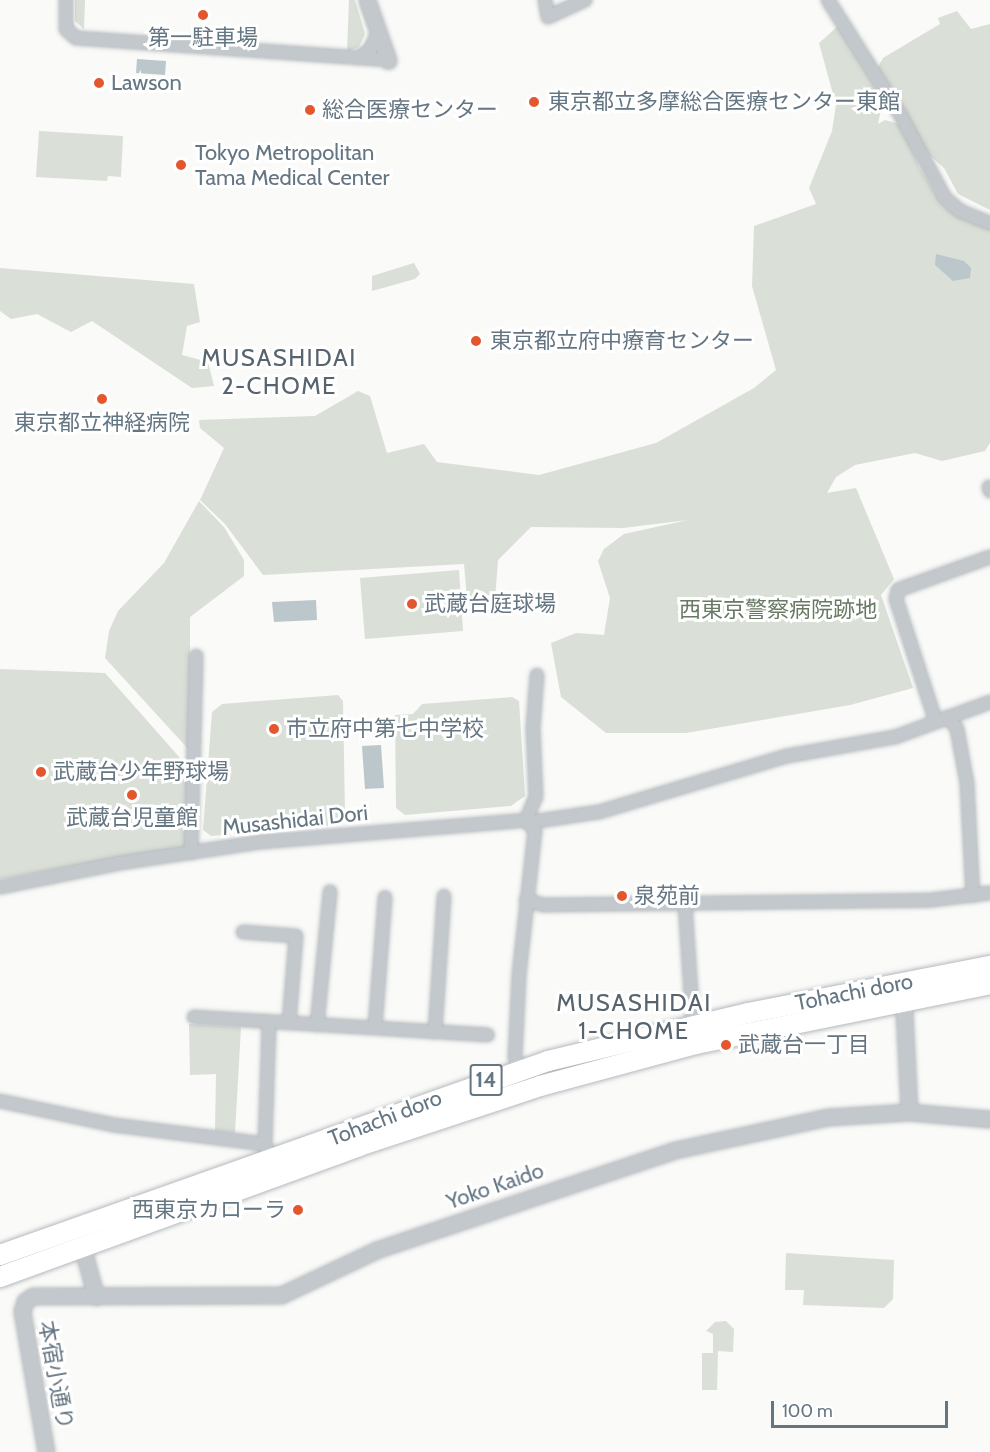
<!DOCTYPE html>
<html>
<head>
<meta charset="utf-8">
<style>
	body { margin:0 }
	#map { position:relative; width:990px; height:1452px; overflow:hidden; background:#fafaf8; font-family:Cabin,"Noto Sans JP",sans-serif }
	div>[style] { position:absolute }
	.green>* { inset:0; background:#dadfd7 }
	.water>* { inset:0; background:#bbc7cb }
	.roads { filter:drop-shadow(0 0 2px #b5babe) drop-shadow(0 0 2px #b5babe) }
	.minor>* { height:12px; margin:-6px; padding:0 6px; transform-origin:6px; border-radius:6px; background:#c3c8cc }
	.tertiary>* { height:15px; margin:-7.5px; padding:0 7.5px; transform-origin:7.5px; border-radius:7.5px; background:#c3c8cc }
	.primary>* { height:20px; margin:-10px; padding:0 10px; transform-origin:10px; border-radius:10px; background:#fff }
	.dots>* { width:16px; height:16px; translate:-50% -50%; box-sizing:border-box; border:3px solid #fff; border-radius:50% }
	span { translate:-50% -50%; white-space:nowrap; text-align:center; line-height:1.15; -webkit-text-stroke:6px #fff; paint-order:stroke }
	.shield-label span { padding:2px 4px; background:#fff; border:2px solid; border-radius:4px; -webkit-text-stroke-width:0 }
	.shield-label { font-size:21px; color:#657683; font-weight:700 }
	.poi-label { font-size:22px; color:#657683 }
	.left { translate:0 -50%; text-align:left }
	.right { translate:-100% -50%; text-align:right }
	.park-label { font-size:22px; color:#687a64 }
	.street-label { font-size:22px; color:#657683 }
	.neighbourhood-label { font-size:24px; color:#57646e; letter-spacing:1.5px }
	.scale { position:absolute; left:771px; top:1401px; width:177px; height:27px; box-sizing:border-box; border:3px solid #657683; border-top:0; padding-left:8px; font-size:18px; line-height:21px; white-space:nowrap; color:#657683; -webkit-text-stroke:4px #fff; paint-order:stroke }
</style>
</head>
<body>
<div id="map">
	<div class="green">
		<div style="clip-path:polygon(75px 0,85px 0,84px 29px,75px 21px)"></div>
		<div style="clip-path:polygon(349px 0,355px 0,365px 34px,359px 47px,347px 52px)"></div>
		<div style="clip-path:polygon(957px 11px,971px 29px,990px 24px,990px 210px,958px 194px,944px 168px,927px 153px,877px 69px,883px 58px,940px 24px,938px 18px)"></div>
		<div style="clip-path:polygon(838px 26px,883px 100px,878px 124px,885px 120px,902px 125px,919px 167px,939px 200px,959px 216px,990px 228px,990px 443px,985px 451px,942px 461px,915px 453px,855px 465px,836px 477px,827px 493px,856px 488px,894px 579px,881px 595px,913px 688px,850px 705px,686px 733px,606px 733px,561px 697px,551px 643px,576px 633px,604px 635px,610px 598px,598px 561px,604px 549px,624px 534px,688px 520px,623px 528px,531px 527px,498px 560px,495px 599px,467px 599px,464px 564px,263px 575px,225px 524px,200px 500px,224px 448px,200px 428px,199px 420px,315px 416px,358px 391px,370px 396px,387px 453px,424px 444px,437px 462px,539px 475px,656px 443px,754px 388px,776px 370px,752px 286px,754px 226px,816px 204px,809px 188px,832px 131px,836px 105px,819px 43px)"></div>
		<div style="clip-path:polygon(39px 131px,123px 136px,121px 177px,108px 176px,107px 181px,36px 177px)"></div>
		<div style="clip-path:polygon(414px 263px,420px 274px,415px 279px,372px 291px,372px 276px)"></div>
		<div style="clip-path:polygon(0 268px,194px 284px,200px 322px,187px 326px,182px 355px,208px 362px,214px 386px,192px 388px,92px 321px,71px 332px,37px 314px,11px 319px,0 311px)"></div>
		<div style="clip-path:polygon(199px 501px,224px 527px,244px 560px,244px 576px,190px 617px,190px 751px,105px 658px,109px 631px,118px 611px,164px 563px)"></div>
		<div style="clip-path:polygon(459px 570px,463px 631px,365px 639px,360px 578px)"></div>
		<div style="clip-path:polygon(0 669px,105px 673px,188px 767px,185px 847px,0 879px)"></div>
		<div style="clip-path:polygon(338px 695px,343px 701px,345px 813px,336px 825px,211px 836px,203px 830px,212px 712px,222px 704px)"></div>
		<div style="clip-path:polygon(512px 697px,519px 701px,525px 796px,511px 806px,405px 815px,396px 808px,395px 715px,413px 714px,422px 704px)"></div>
		<div style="clip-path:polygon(189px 1024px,241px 1027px,235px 1133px,215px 1131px,216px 1074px,190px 1075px)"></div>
		<div style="clip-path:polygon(786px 1253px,894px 1260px,893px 1299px,884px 1308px,803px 1305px,804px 1290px,785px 1290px)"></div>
		<div style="clip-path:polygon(726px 1321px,734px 1329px,733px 1352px,718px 1351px,717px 1390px,702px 1390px,702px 1353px,713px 1353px,713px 1334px,706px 1331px,715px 1322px)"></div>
	</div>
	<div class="water">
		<div style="clip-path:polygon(137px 59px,166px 61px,165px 75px,136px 73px)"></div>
		<div style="clip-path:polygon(936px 254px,964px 261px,971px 268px,970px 278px,953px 281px,935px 265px)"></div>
		<div style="clip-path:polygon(316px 600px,317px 620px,274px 622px,272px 602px)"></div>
		<div style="clip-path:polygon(381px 745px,384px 788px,365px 789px,362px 746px)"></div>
	</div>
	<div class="roads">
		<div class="minor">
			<div style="left:66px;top:0;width:29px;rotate:90deg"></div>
			<div style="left:66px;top:29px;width:13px;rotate:42deg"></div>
			<div style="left:76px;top:38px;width:313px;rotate:4deg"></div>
			<div style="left:545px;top:0;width:17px;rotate:80deg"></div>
			<div style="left:548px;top:17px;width:41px;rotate:-24.7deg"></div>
			<div style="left:828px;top:0;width:137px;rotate:57.8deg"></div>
			<div style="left:901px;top:116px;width:93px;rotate:61.8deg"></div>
			<div style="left:945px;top:198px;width:20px;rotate:41deg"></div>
			<div style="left:960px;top:211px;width:32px;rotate:22deg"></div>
			<div style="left:358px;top:58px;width:14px;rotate:-34deg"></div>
			<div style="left:370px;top:50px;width:19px;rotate:-65deg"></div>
			<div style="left:989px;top:487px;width:4px;rotate:76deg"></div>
			<div style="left:948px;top:717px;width:15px;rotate:53deg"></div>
			<div style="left:957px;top:729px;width:55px;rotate:79.5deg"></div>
			<div style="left:967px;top:783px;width:113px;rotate:87deg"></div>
			<div style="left:935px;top:719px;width:126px;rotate:-108deg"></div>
			<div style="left:896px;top:599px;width:9px;rotate:-77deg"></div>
			<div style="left:898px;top:590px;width:98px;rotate:-19.7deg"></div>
			<div style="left:526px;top:820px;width:25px;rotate:-67deg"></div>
			<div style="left:536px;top:797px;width:69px;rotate:-92.5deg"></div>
			<div style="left:533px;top:728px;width:53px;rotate:-85.7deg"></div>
			<div style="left:531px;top:822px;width:69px;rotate:-8.4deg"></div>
			<div style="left:599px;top:812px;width:196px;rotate:-16.6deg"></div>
			<div style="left:787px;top:756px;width:110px;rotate:-10deg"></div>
			<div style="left:895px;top:737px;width:101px;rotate:-20.2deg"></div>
			<div style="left:191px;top:853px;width:197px;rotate:-88.5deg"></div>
			<div style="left:0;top:887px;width:122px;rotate:-11.3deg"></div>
			<div style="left:120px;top:863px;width:143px;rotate:-8.5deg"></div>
			<div style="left:261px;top:842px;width:266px;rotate:-4.7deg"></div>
			<div style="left:526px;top:900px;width:19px;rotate:16deg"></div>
			<div style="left:544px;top:905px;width:387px;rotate:-0.7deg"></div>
			<div style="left:931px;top:900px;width:59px;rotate:-6.8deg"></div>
			<div style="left:685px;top:903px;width:122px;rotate:86.2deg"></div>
			<div style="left:243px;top:932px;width:53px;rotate:4.3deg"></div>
			<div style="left:296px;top:936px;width:87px;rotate:94.6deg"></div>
			<div style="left:194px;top:1017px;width:294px;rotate:3.5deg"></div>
			<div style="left:317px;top:1025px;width:134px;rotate:-84.4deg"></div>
			<div style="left:375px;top:1028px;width:131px;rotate:-85.6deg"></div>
			<div style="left:435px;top:1032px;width:136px;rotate:-86.2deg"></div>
			<div style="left:519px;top:1070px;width:14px;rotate:-107deg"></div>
			<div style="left:515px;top:1057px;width:82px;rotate:-87.2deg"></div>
			<div style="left:519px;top:975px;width:145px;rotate:-83.7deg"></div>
			<div style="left:535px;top:831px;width:14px;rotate:-129deg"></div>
			<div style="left:0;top:1101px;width:116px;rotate:11.9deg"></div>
			<div style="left:114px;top:1125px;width:152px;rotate:7.2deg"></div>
			<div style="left:265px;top:1144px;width:18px;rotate:71deg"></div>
			<div style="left:265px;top:1144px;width:122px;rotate:-88.1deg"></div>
		</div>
		<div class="tertiary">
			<div style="left:367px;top:0;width:64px;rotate:70.7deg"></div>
			<div style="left:903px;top:992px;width:120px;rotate:87.1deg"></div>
			<div style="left:82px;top:1246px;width:53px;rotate:74.6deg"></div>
			<div style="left:46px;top:1452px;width:143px;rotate:-99.7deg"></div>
			<div style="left:22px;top:1311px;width:10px;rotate:-73deg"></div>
			<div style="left:25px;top:1301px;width:9px;rotate:-32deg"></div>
			<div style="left:33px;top:1296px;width:248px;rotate:-0.2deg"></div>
			<div style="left:281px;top:1295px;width:105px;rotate:-25.3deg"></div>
			<div style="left:376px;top:1250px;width:315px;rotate:-18.5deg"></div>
			<div style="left:675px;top:1150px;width:157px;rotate:-12.2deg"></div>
			<div style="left:828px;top:1117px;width:81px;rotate:-3.5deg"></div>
			<div style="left:909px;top:1112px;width:81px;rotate:4.9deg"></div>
		</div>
		<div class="primary">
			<div style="left:0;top:1255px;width:581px;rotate:-19.49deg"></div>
			<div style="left:548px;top:1061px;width:206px;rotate:-13.5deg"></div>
			<div style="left:748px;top:1013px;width:247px;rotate:-11deg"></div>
			<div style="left:0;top:1277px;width:382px;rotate:-20deg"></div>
			<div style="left:359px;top:1146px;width:191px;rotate:-18.3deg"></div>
			<div style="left:540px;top:1086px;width:162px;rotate:-15.1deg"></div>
			<div style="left:696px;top:1044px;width:300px;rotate:-11.5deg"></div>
		</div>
	</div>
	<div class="dots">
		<div style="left:203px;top:15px;background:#e4572e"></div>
		<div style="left:99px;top:83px;background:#e4572e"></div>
		<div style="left:534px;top:102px;background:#e4572e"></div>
		<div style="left:310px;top:110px;background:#e4572e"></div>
		<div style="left:181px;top:165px;background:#e4572e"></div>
		<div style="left:476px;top:341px;background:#e4572e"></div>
		<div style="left:102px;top:399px;background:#e4572e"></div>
		<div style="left:412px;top:604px;background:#e4572e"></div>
		<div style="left:274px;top:729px;background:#e4572e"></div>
		<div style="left:41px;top:772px;background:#e4572e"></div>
		<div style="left:132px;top:795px;background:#e4572e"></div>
		<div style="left:622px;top:896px;background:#e4572e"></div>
		<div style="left:726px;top:1045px;background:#e4572e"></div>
		<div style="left:298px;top:1210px;background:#e4572e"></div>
	</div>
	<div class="shield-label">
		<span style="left:486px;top:1080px">14</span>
	</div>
	<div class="poi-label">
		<span style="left:203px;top:38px">第一駐車場</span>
		<span class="left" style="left:111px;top:83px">Lawson</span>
		<span class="left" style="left:548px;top:102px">東京都立多摩総合医療センター東館</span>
		<span class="left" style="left:322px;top:110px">総合医療センター</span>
		<span class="left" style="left:195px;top:165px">Tokyo Metropolitan<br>Tama Medical Center</span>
		<span class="left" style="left:490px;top:341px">東京都立府中療育センター</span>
		<span style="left:102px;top:423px">東京都立神経病院</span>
		<span class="left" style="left:424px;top:604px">武蔵台庭球場</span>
		<span class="left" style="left:286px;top:729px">市立府中第七中学校</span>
		<span class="left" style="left:53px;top:772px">武蔵台少年野球場</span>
		<span style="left:132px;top:818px">武蔵台児童館</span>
		<span class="left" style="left:634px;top:896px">泉苑前</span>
		<span class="left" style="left:738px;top:1045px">武蔵台一丁目</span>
		<span class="right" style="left:286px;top:1210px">西東京カローラ</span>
	</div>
	<div class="park-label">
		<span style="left:778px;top:610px">西東京警察病院跡地</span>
	</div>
	<div class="street-label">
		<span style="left:295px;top:820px;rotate:-6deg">Musashidai Dori</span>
		<span style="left:854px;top:992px;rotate:-11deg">Tohachi doro</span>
		<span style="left:385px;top:1118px;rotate:-21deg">Tohachi doro</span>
		<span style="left:495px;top:1186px;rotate:-19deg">Yoko Kaido</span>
		<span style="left:56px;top:1375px;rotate:80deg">本宿小通り</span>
	</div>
	<div class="neighbourhood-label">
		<span style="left:279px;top:372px">MUSASHIDAI<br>2-CHOME</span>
		<span style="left:634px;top:1017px">MUSASHIDAI<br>1-CHOME</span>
	</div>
	<div class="scale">100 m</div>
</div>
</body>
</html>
